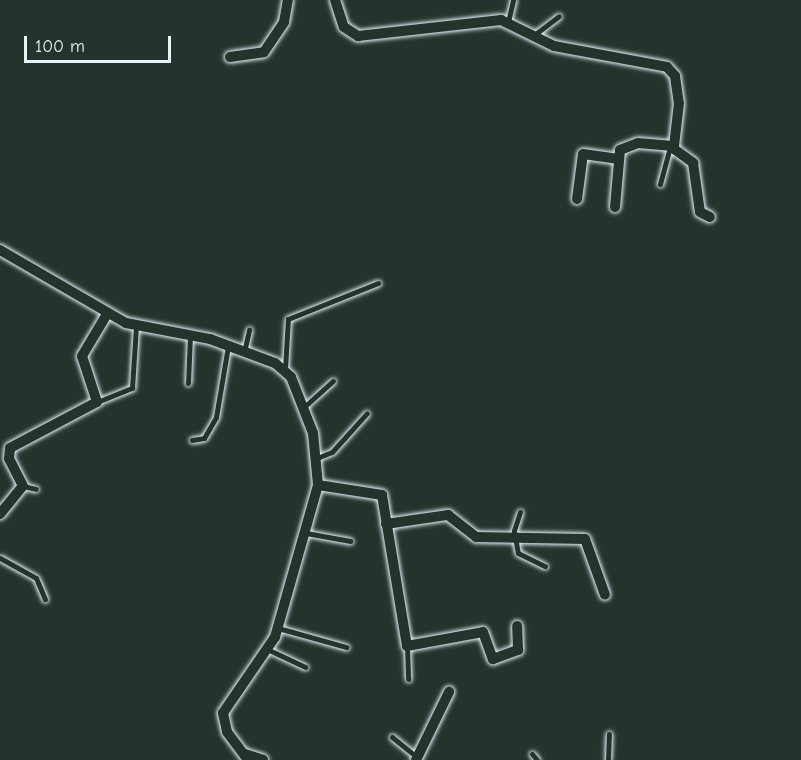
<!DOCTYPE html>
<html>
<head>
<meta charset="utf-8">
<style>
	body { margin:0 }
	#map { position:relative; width:801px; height:760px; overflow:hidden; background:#26332d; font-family:"Comic Neue",sans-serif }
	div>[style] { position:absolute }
	.roads { filter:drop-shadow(0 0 2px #e8f1f8) drop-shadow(0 0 2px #e8f1f8) }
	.service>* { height:5px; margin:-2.5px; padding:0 2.5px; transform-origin:2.5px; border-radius:2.5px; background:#26332d }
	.minor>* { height:10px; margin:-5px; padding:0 5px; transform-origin:5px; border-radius:5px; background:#26332d }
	span { translate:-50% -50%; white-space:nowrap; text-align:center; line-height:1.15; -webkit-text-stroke:5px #26332d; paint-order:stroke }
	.scale { position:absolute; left:24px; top:36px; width:147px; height:27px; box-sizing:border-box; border:3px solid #e8f1f8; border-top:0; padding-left:8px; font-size:18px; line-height:21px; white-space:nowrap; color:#e8f1f8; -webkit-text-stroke:4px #26332d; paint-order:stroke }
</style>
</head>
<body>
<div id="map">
	<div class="roads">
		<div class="service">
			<div style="left:508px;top:22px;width:23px;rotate:-77deg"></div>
			<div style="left:534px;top:35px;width:31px;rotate:-37deg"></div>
			<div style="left:660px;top:184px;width:39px;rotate:-75deg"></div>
			<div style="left:244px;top:352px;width:23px;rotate:-77deg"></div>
			<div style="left:285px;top:369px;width:50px;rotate:-86.6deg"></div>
			<div style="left:288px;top:319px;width:97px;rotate:-21.8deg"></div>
			<div style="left:188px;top:383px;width:47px;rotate:-87.6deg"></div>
			<div style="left:97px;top:402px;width:38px;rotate:-22deg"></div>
			<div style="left:132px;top:388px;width:62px;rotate:-86.3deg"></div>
			<div style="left:304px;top:407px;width:39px;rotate:-42deg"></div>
			<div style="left:192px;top:440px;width:12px;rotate:-9deg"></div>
			<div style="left:204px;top:438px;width:24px;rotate:-60deg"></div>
			<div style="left:216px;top:417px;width:72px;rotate:-80.4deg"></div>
			<div style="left:317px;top:458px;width:16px;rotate:-22deg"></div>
			<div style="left:332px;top:452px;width:52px;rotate:-48.1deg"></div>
			<div style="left:23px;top:486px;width:13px;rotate:13deg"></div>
			<div style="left:520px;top:512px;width:20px;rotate:108deg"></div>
			<div style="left:514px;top:531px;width:22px;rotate:80deg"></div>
			<div style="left:518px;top:553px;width:30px;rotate:26deg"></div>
			<div style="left:306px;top:533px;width:45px;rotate:10.3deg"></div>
			<div style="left:0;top:558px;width:41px;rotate:29.1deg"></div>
			<div style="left:36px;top:578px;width:23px;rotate:67deg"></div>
			<div style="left:278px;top:628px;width:71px;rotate:15.6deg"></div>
			<div style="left:407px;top:646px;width:33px;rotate:88deg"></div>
			<div style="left:269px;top:650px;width:40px;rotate:25deg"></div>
			<div style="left:392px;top:737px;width:32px;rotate:39deg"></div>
			<div style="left:532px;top:754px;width:8px;rotate:50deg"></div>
			<div style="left:608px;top:760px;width:26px;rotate:-88deg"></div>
		</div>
		<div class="minor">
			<div style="left:335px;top:0;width:28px;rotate:72deg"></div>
			<div style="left:344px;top:27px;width:17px;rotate:33deg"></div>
			<div style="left:358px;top:36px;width:144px;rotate:-6.4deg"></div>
			<div style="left:501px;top:20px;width:59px;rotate:26.1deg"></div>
			<div style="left:554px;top:46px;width:115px;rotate:10.5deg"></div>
			<div style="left:667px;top:67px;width:12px;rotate:48deg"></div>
			<div style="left:675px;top:76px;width:27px;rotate:82deg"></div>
			<div style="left:679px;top:103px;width:43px;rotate:96.6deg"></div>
			<div style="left:230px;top:57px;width:34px;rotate:-8deg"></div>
			<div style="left:264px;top:52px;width:36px;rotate:-56deg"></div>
			<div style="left:284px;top:22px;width:22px;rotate:-80deg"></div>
			<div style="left:577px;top:199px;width:45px;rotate:-82.4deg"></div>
			<div style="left:583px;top:154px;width:36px;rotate:8deg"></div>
			<div style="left:615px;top:207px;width:57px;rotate:-85deg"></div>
			<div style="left:620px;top:150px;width:19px;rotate:-21deg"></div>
			<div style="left:638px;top:143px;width:32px;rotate:5deg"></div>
			<div style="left:670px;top:146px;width:29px;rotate:36deg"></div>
			<div style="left:693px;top:163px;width:49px;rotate:81.9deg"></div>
			<div style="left:700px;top:212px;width:11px;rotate:27deg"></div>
			<div style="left:0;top:250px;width:146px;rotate:30.1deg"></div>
			<div style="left:126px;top:323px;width:86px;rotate:10.8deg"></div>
			<div style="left:210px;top:339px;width:69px;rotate:20.3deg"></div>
			<div style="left:275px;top:363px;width:21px;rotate:41deg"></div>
			<div style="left:291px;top:377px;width:60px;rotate:68.6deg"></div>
			<div style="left:313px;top:433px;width:52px;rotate:84.5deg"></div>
			<div style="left:318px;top:485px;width:158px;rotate:105.8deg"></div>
			<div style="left:275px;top:637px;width:92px;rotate:124.4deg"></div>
			<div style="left:223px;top:713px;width:19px;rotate:78deg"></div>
			<div style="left:227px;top:732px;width:35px;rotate:53deg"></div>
			<div style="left:318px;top:485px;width:65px;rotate:8.9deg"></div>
			<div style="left:382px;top:495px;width:153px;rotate:80.6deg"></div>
			<div style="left:407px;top:646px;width:77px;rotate:-10.4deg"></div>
			<div style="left:483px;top:632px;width:29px;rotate:70deg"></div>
			<div style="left:493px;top:659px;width:27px;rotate:-20deg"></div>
			<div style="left:518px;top:650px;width:24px;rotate:-92deg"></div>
			<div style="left:0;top:514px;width:36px;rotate:-51deg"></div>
			<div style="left:23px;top:486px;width:31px;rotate:-117deg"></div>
			<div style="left:9px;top:458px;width:10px;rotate:-84deg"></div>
			<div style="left:10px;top:448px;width:98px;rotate:-27.9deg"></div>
			<div style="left:97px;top:402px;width:48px;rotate:-108.1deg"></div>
			<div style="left:82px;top:356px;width:49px;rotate:-59.2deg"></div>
			<div style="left:386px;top:524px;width:63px;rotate:-8.3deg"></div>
			<div style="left:448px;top:515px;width:36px;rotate:38deg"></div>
			<div style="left:476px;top:537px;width:109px;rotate:1.1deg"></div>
			<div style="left:585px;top:539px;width:59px;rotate:70.3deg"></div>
			<div style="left:245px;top:754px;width:19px;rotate:18deg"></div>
			<div style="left:416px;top:760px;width:76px;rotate:-64.1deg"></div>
		</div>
	</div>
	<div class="scale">100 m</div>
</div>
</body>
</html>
